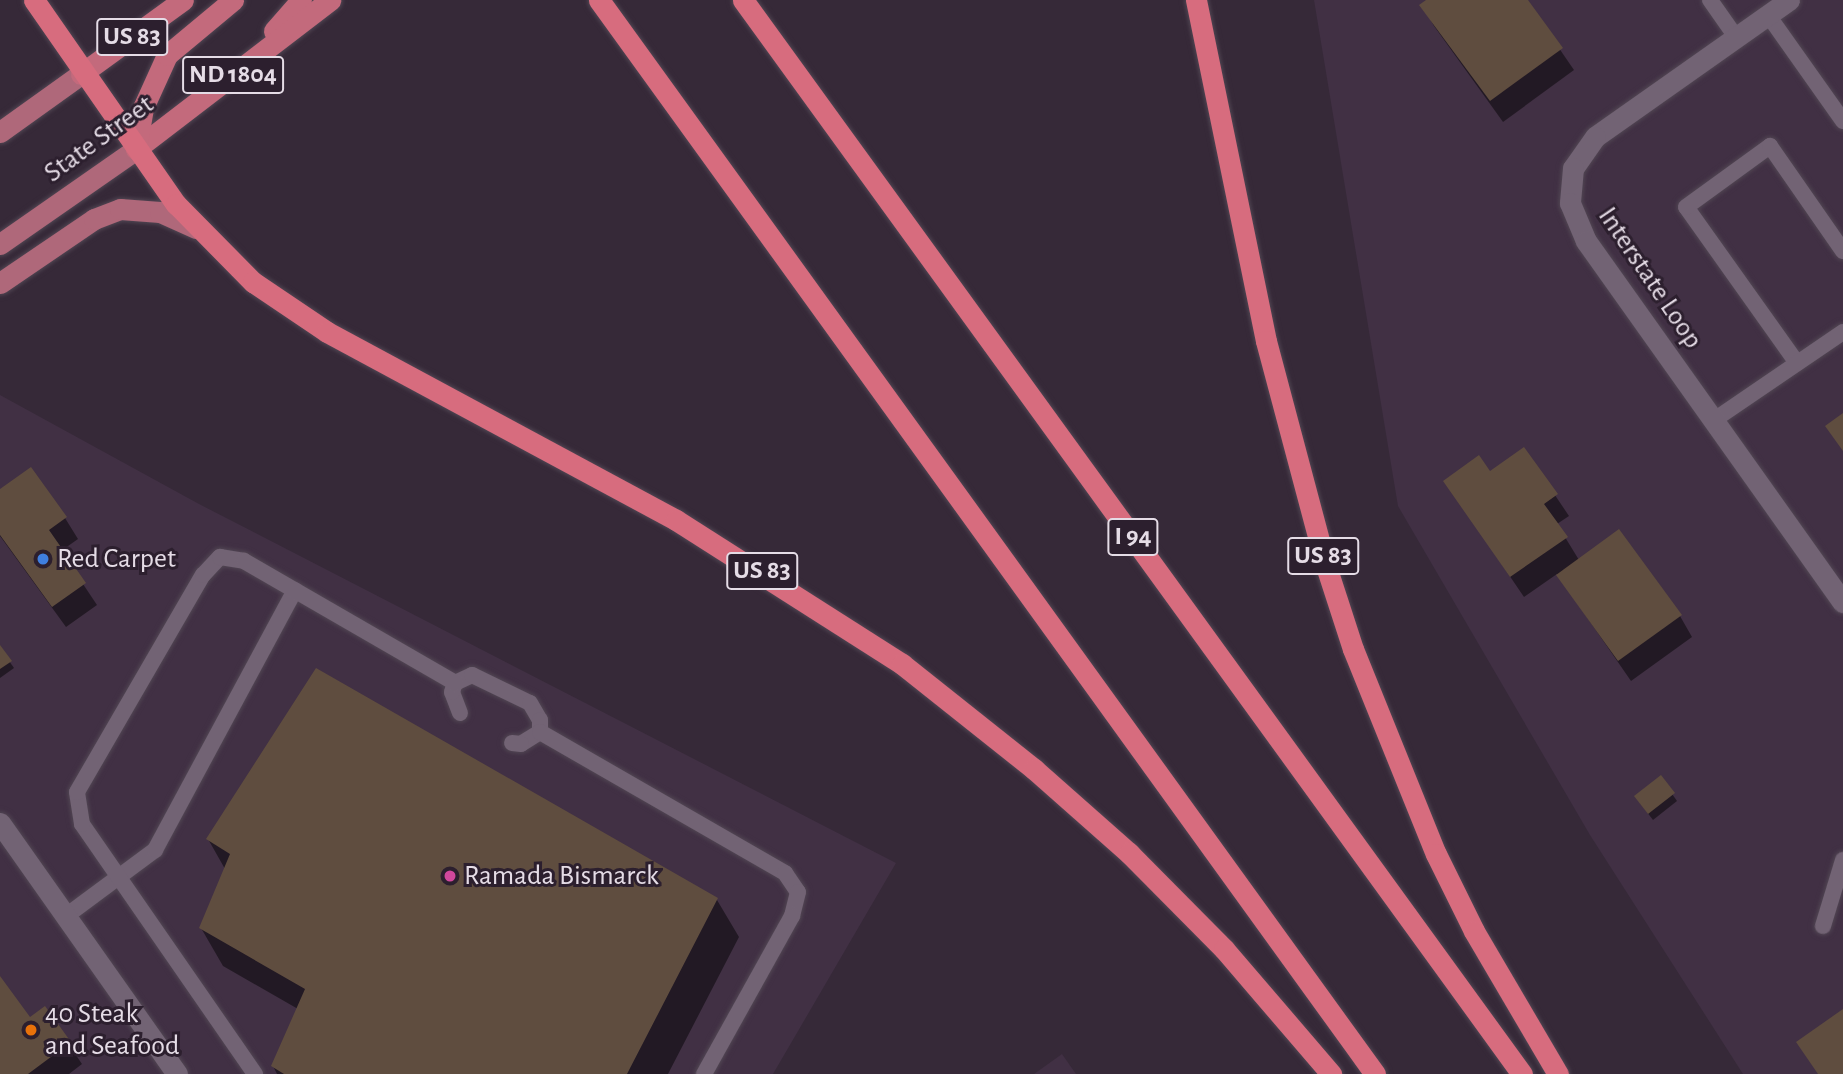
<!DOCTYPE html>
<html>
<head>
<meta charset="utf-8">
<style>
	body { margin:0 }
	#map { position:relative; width:1843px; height:1074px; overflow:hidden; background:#362938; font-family:"Alegreya Sans",sans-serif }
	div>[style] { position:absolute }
	.built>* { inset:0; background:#413044 }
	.shadow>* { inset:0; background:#0007 }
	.building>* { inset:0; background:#5f4d3f }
	.roads { filter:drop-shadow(0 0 2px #514653) drop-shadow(0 0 2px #514653) }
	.service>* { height:16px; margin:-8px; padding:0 8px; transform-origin:8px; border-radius:8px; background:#726374 }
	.minor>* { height:21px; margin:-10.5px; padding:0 10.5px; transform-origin:10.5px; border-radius:10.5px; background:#726374 }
	.primary>* { height:21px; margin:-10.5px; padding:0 10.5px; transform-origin:10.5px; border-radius:10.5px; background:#af687a }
	.trunk>* { height:21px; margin:-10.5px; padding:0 10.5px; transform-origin:10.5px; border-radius:10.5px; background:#c36a7c }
	.motorway>* { height:21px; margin:-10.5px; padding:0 10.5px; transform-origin:10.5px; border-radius:10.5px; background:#d76c7e }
	.dots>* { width:19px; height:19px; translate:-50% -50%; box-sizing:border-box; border:4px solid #2c1f2e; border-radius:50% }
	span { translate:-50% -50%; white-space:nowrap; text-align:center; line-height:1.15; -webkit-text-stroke:6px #2c1f2e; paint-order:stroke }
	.shield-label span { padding:2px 5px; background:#2c1f2e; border:2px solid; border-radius:5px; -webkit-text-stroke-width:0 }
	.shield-label { font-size:26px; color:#e5dce6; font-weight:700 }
	.street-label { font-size:28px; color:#e5dce6 }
	.poi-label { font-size:28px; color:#e5dce6 }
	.left { translate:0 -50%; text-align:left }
</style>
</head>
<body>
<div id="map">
	<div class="built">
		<div style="clip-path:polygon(1314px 0,1843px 0,1843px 1074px,1743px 1074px,1590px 835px,1398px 506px)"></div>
		<div style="clip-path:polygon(0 395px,199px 504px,896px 863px,773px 1074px,0 1074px)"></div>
		<div style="clip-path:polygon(1062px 1054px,1076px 1074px,1034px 1074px)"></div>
	</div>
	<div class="shadow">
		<div style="clip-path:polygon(1429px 0,1526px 0,1574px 70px,1503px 122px,1434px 26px,1422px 5px)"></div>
		<div style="clip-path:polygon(1524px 449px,1569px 516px,1557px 524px,1579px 560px,1680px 616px,1692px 637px,1631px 681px,1557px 574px,1524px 597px,1445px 481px,1490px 473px)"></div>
		<div style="clip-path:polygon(0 491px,65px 518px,78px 539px,61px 551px,97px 605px,66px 627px,0 536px)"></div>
		<div style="clip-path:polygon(0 648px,14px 668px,0 678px)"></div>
		<div style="clip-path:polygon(1661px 778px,1677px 801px,1653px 820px,1640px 803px)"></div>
		<div style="clip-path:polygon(208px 839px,717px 900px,739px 937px,668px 1074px,277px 1074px,273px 1066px,298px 1009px,223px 966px,201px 928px,225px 869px)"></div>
		<div style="clip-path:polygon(0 979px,29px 1019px,44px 1008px,82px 1064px,69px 1074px,0 1074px)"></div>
	</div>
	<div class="building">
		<div style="clip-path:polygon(1426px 0,1528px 0,1563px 48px,1490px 101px,1419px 5px)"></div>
		<div style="clip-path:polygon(1843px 413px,1843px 451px,1825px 426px)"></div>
		<div style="clip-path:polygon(1524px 447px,1558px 494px,1544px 504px,1568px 537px,1510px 577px,1443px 481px,1479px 455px,1490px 471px)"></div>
		<div style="clip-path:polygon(31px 467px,67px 517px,49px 530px,86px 583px,52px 607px,0 535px,0 489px)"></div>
		<div style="clip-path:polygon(1619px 529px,1682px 615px,1618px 661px,1556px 575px)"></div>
		<div style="clip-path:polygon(0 645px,12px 661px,0 669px)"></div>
		<div style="clip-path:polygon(316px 668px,718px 898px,627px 1074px,284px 1074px,271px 1066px,305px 989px,199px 928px,230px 854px,206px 839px)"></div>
		<div style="clip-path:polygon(1661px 775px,1675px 793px,1648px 814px,1634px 796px)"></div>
		<div style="clip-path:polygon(0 976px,30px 1017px,45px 1006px,71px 1042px,28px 1074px,0 1074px)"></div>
		<div style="clip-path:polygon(1843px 1009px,1843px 1074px,1818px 1074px,1796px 1042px)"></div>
	</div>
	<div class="roads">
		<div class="service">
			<div style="left:1710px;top:0;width:45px;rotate:54.9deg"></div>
			<div style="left:1768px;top:15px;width:130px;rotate:54.7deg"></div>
			<div style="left:1797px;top:363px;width:191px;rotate:-125.4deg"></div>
			<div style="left:1686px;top:207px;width:104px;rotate:-36deg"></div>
			<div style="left:1770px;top:146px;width:128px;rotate:55.2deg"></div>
			<div style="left:1714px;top:420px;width:156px;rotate:-34.3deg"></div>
			<div style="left:460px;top:713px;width:22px;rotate:-111deg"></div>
			<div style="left:452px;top:692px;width:9px;rotate:-72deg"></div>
			<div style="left:455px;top:683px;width:19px;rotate:-25deg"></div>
			<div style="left:472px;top:675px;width:64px;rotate:25.8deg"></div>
			<div style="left:530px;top:703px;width:20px;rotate:60deg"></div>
			<div style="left:540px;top:720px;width:12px;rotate:90deg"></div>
			<div style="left:540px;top:732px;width:22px;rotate:148deg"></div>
			<div style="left:521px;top:744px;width:9px;rotate:-174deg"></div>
			<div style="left:540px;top:732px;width:283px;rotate:29.9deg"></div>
			<div style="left:785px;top:873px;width:23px;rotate:56deg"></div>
			<div style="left:798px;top:892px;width:25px;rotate:104deg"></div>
			<div style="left:792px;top:916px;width:181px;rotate:119.1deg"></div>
			<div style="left:66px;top:916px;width:111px;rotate:-36.6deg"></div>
			<div style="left:155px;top:850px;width:295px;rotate:-61.7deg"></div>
			<div style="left:1823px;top:926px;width:69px;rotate:-73.1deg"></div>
			<div style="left:255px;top:1074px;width:304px;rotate:-124.7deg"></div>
			<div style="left:82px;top:824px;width:32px;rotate:-99deg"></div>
			<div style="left:77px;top:792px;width:251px;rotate:-59.9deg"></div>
			<div style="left:203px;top:575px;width:25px;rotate:-47deg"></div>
			<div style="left:220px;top:557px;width:24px;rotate:9deg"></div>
			<div style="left:244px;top:561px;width:244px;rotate:30deg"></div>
		</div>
		<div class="minor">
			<div style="left:1789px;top:0;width:237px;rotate:144.8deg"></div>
			<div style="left:1595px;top:137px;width:38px;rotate:125deg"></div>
			<div style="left:1573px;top:168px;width:35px;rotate:95deg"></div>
			<div style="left:1570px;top:203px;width:41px;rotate:67.2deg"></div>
			<div style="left:1586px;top:241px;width:443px;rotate:54.6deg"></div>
			<div style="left:0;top:823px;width:307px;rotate:54.8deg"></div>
		</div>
		<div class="primary">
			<div style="left:0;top:132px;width:100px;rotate:-35.6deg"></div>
			<div style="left:0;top:244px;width:166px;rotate:-34.9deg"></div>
			<div style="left:0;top:283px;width:114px;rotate:-34.2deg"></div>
			<div style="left:94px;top:219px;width:28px;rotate:-21deg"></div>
			<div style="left:120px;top:209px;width:40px;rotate:4.3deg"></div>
			<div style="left:160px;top:212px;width:39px;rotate:24deg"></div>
		</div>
		<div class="trunk">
			<div style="left:274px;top:31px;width:41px;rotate:-48.9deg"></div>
			<div style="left:81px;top:74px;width:126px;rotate:-36deg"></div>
			<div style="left:136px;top:149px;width:245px;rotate:-37.5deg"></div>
			<div style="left:136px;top:149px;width:42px;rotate:-80.3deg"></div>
			<div style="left:143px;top:108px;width:58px;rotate:-65.6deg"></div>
			<div style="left:167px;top:55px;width:86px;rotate:-39.8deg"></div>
		</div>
		<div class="motorway">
			<div style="left:34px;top:0;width:249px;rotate:55.2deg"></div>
			<div style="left:176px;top:204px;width:110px;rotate:45.4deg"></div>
			<div style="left:253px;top:282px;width:89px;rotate:34deg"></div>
			<div style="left:327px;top:332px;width:396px;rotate:28.3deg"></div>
			<div style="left:676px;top:520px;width:268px;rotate:32.5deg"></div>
			<div style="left:902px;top:664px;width:169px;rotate:38.5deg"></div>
			<div style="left:1034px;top:769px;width:127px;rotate:41.5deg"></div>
			<div style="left:1129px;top:853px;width:135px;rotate:45.3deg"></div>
			<div style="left:1224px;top:949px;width:165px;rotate:49.4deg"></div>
			<div style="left:599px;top:0;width:1325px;rotate:54.15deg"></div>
			<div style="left:743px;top:0;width:1327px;rotate:54.05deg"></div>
			<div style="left:1196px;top:0;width:348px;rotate:78.4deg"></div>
			<div style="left:1266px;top:341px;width:233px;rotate:75.1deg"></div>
			<div style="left:1326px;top:566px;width:87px;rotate:72deg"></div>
			<div style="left:1353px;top:649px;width:221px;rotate:68deg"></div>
			<div style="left:1436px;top:854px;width:86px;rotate:63.7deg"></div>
			<div style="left:1474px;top:931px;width:166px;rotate:59.6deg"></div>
		</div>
	</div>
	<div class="dots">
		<div style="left:43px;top:559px;background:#3f7fe0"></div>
		<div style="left:450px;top:876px;background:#d1479c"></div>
		<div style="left:31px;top:1030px;background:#e8710a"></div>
	</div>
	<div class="shield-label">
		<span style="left:132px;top:37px">US 83</span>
		<span style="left:233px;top:75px">ND 1804</span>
		<span style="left:1133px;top:537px">I 94</span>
		<span style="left:1323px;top:556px">US 83</span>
		<span style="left:762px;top:571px">US 83</span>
	</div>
	<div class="street-label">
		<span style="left:99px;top:139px;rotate:-36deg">State Street</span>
		<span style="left:1650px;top:278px;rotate:56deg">Interstate Loop</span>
	</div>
	<div class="poi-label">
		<span class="left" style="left:57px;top:559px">Red Carpet</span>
		<span class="left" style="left:464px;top:876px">Ramada Bismarck</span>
		<span class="left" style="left:45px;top:1030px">40 Steak<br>and Seafood</span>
	</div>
</div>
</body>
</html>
